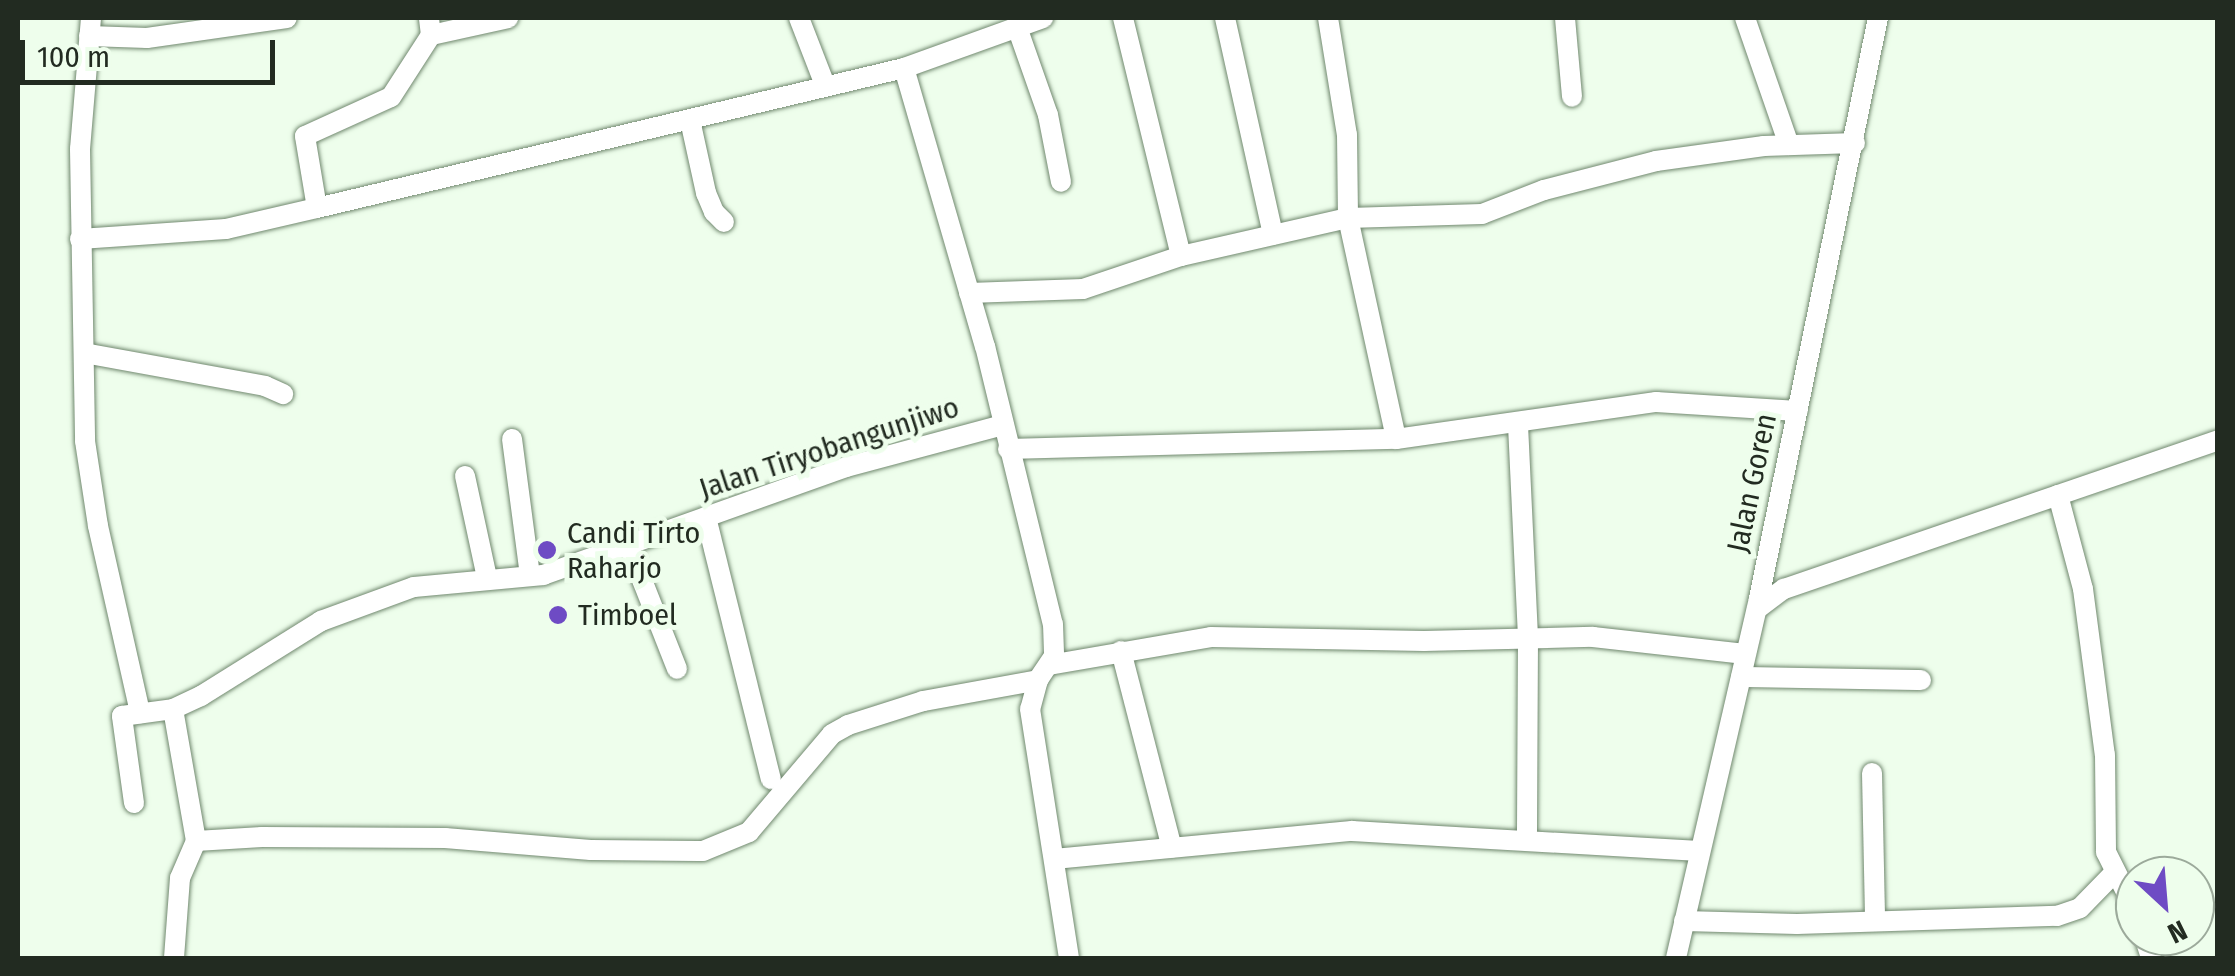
<!DOCTYPE html>
<html>
<head>
<meta charset="utf-8">
<style>
	body { margin:0 }
	#map { position:relative; width:2235px; height:976px; overflow:hidden; background:#eefeec; font-family:"Fira Sans Condensed",sans-serif }
	div>[style] { position:absolute }
	.roads { filter:drop-shadow(0 0 2px #70886e) drop-shadow(0 0 2px #70886e) }
	.minor>* { height:20px; margin:-10px; padding:0 10px; transform-origin:10px; border-radius:10px; background:#fff }
	.dots>* { width:28px; height:28px; translate:-50% -50%; box-sizing:border-box; border:5px solid #eefeec; border-radius:50% }
	span { translate:-50% -50%; white-space:nowrap; text-align:center; line-height:1.15; -webkit-text-stroke:10px #eefeec; paint-order:stroke }
	.street-label { font-size:30px; color:#222b21 }
	.poi-label { font-size:30px; color:#222b21 }
	.left { translate:0 -50%; text-align:left }
	.frame { position:absolute; inset:0; border:20px solid #222b21; pointer-events:none }
	.north { position:absolute; left:2115px; top:856px; width:100px; height:100px; box-sizing:border-box; background:#eefeec; border:2px solid #9caa9b; border-radius:50%; rotate:154deg; font-size:28px; font-weight:700; line-height:40px; text-align:center; color:#222b21 }
	.north::after { content:''; display:block; margin:auto; width:35px; height:45px; background:#6e4bc4; clip-path:polygon(50% 0,100% 100%,50% 72%,0 100%) }
	.scale { position:absolute; left:20px; top:40px; width:255px; height:45px; box-sizing:border-box; border:5px solid #222b21; border-top:0; padding-left:12px; font-size:30px; line-height:35px; white-space:nowrap; color:#222b21; -webkit-text-stroke:8px #eefeec; paint-order:stroke }
</style>
</head>
<body>
<div id="map">
	<div class="roads">
		<div class="minor">
			<div style="left:91px;top:18px;width:131px;rotate:94.8deg"></div>
			<div style="left:80px;top:149px;width:292px;rotate:89deg"></div>
			<div style="left:85px;top:441px;width:86px;rotate:81.3deg"></div>
			<div style="left:98px;top:526px;width:192px;rotate:77.3deg"></div>
			<div style="left:799px;top:18px;width:72px;rotate:68.8deg"></div>
			<div style="left:1123px;top:18px;width:245px;rotate:76.3deg"></div>
			<div style="left:1225px;top:18px;width:222px;rotate:77.5deg"></div>
			<div style="left:1328px;top:18px;width:119px;rotate:80.8deg"></div>
			<div style="left:1347px;top:135px;width:83px;rotate:89.3deg"></div>
			<div style="left:1348px;top:218px;width:226px;rotate:77.7deg"></div>
			<div style="left:1565px;top:18px;width:79px;rotate:84.9deg"></div>
			<div style="left:1745px;top:18px;width:134px;rotate:70.9deg"></div>
			<div style="left:1017px;top:27px;width:93px;rotate:70.6deg"></div>
			<div style="left:1048px;top:115px;width:68px;rotate:79deg"></div>
			<div style="left:431px;top:35px;width:79px;rotate:-12.4deg"></div>
			<div style="left:89px;top:36px;width:58px;rotate:2deg"></div>
			<div style="left:147px;top:38px;width:141px;rotate:-8.1deg"></div>
			<div style="left:904px;top:68px;width:290px;rotate:73.8deg"></div>
			<div style="left:985px;top:346px;width:286px;rotate:76.3deg"></div>
			<div style="left:1053px;top:624px;width:32px;rotate:88deg"></div>
			<div style="left:1054px;top:656px;width:29px;rotate:124deg"></div>
			<div style="left:1038px;top:680px;width:30px;rotate:105deg"></div>
			<div style="left:1030px;top:709px;width:252px;rotate:81.1deg"></div>
			<div style="left:690px;top:120px;width:75px;rotate:77.6deg"></div>
			<div style="left:706px;top:193px;width:21px;rotate:67deg"></div>
			<div style="left:714px;top:212px;width:14px;rotate:45deg"></div>
			<div style="left:317px;top:208px;width:73px;rotate:-99.5deg"></div>
			<div style="left:305px;top:136px;width:94px;rotate:-24.4deg"></div>
			<div style="left:391px;top:97px;width:74px;rotate:-57.2deg"></div>
			<div style="left:431px;top:35px;width:17px;rotate:-97deg"></div>
			<div style="left:80px;top:239px;width:146px;rotate:-3.9deg"></div>
			<div style="left:226px;top:229px;width:93px;rotate:-13deg"></div>
			<div style="left:317px;top:208px;width:603px;rotate:-13.41deg"></div>
			<div style="left:904px;top:68px;width:148px;rotate:-19.8deg"></div>
			<div style="left:969px;top:293px;width:114px;rotate:-2deg"></div>
			<div style="left:1083px;top:289px;width:103px;rotate:-18.6deg"></div>
			<div style="left:1181px;top:256px;width:171px;rotate:-12.8deg"></div>
			<div style="left:1348px;top:218px;width:134px;rotate:-1.7deg"></div>
			<div style="left:1482px;top:214px;width:66px;rotate:-21.2deg"></div>
			<div style="left:1544px;top:190px;width:116px;rotate:-14.5deg"></div>
			<div style="left:1656px;top:161px;width:109px;rotate:-7.9deg"></div>
			<div style="left:1764px;top:146px;width:91px;rotate:-1.9deg"></div>
			<div style="left:84px;top:353px;width:184px;rotate:10.3deg"></div>
			<div style="left:265px;top:386px;width:20px;rotate:24deg"></div>
			<div style="left:1518px;top:425px;width:214px;rotate:87.3deg"></div>
			<div style="left:1528px;top:639px;width:201px;rotate:90.3deg"></div>
			<div style="left:512px;top:439px;width:138px;rotate:82.5deg"></div>
			<div style="left:1008px;top:449px;width:388px;rotate:-1.5deg"></div>
			<div style="left:1396px;top:439px;width:263px;rotate:-8.1deg"></div>
			<div style="left:1656px;top:402px;width:142px;rotate:3.6deg"></div>
			<div style="left:465px;top:476px;width:104px;rotate:77.8deg"></div>
			<div style="left:2058px;top:495px;width:97px;rotate:75.1deg"></div>
			<div style="left:2083px;top:589px;width:167px;rotate:82.5deg"></div>
			<div style="left:2105px;top:755px;width:97px;rotate:89.4deg"></div>
			<div style="left:2106px;top:852px;width:65px;rotate:63.4deg"></div>
			<div style="left:706px;top:517px;width:270px;rotate:76.1deg"></div>
			<div style="left:629px;top:547px;width:131px;rotate:68.5deg"></div>
			<div style="left:1757px;top:609px;width:34px;rotate:-37deg"></div>
			<div style="left:1784px;top:589px;width:459px;rotate:-18.9deg"></div>
			<div style="left:1121px;top:651px;width:203px;rotate:75.5deg"></div>
			<div style="left:1049px;top:665px;width:164px;rotate:-9.8deg"></div>
			<div style="left:1211px;top:637px;width:213px;rotate:1.1deg"></div>
			<div style="left:1424px;top:641px;width:169px;rotate:-1.4deg"></div>
			<div style="left:1593px;top:637px;width:153px;rotate:6.4deg"></div>
			<div style="left:1741px;top:677px;width:180px;rotate:1deg"></div>
			<div style="left:173px;top:709px;width:134px;rotate:80.1deg"></div>
			<div style="left:196px;top:841px;width:40px;rotate:113.4deg"></div>
			<div style="left:180px;top:878px;width:80px;rotate:94.3deg"></div>
			<div style="left:1872px;top:773px;width:148px;rotate:88.8deg"></div>
			<div style="left:134px;top:803px;width:88px;rotate:-97.9deg"></div>
			<div style="left:122px;top:716px;width:51px;rotate:-7.8deg"></div>
			<div style="left:173px;top:709px;width:31px;rotate:-25deg"></div>
			<div style="left:201px;top:696px;width:142px;rotate:-32deg"></div>
			<div style="left:321px;top:621px;width:99px;rotate:-20.1deg"></div>
			<div style="left:414px;top:587px;width:130px;rotate:-5.3deg"></div>
			<div style="left:543px;top:575px;width:322px;rotate:-19.6deg"></div>
			<div style="left:846px;top:467px;width:163px;rotate:-15deg"></div>
			<div style="left:196px;top:841px;width:66px;rotate:-3.5deg"></div>
			<div style="left:262px;top:837px;width:183px;rotate:0.3deg"></div>
			<div style="left:445px;top:838px;width:146px;rotate:4.7deg"></div>
			<div style="left:591px;top:850px;width:112px;rotate:0.5deg"></div>
			<div style="left:703px;top:851px;width:50px;rotate:-22.4deg"></div>
			<div style="left:749px;top:832px;width:128px;rotate:-49.7deg"></div>
			<div style="left:832px;top:734px;width:18px;rotate:-29deg"></div>
			<div style="left:848px;top:725px;width:79px;rotate:-17.7deg"></div>
			<div style="left:923px;top:701px;width:117px;rotate:-10.3deg"></div>
			<div style="left:1054px;top:859px;width:299px;rotate:-5.4deg"></div>
			<div style="left:1352px;top:831px;width:348px;rotate:3.3deg"></div>
			<div style="left:1684px;top:921px;width:113px;rotate:1.5deg"></div>
			<div style="left:1797px;top:924px;width:260px;rotate:-1.8deg"></div>
			<div style="left:2057px;top:916px;width:24px;rotate:-19deg"></div>
			<div style="left:2080px;top:908px;width:50px;rotate:-45.8deg"></div>
			<div style="left:2144px;top:936px;width:23px;rotate:72deg"></div>
			<div style="left:1676px;top:958px;width:369px;rotate:-77deg"></div>
			<div style="left:1759px;top:598px;width:592px;rotate:-78.41deg"></div>
		</div>
	</div>
	<div class="dots">
		<div style="left:547px;top:550px;background:#6e4bc4"></div>
		<div style="left:558px;top:615px;background:#6e4bc4"></div>
	</div>
	<div class="street-label">
		<span style="left:829px;top:448px;rotate:-18deg">Jalan Tiryobangunjiwo</span>
		<span style="left:1752px;top:483px;rotate:-78deg">Jalan Goren</span>
	</div>
	<div class="poi-label">
		<span class="left" style="left:567px;top:550px">Candi Tirto<br>Raharjo</span>
		<span class="left" style="left:578px;top:615px">Timboel</span>
	</div>
	<div class="frame"></div>
	<div class="north">N</div>
	<div class="scale">100 m</div>
</div>
</body>
</html>
